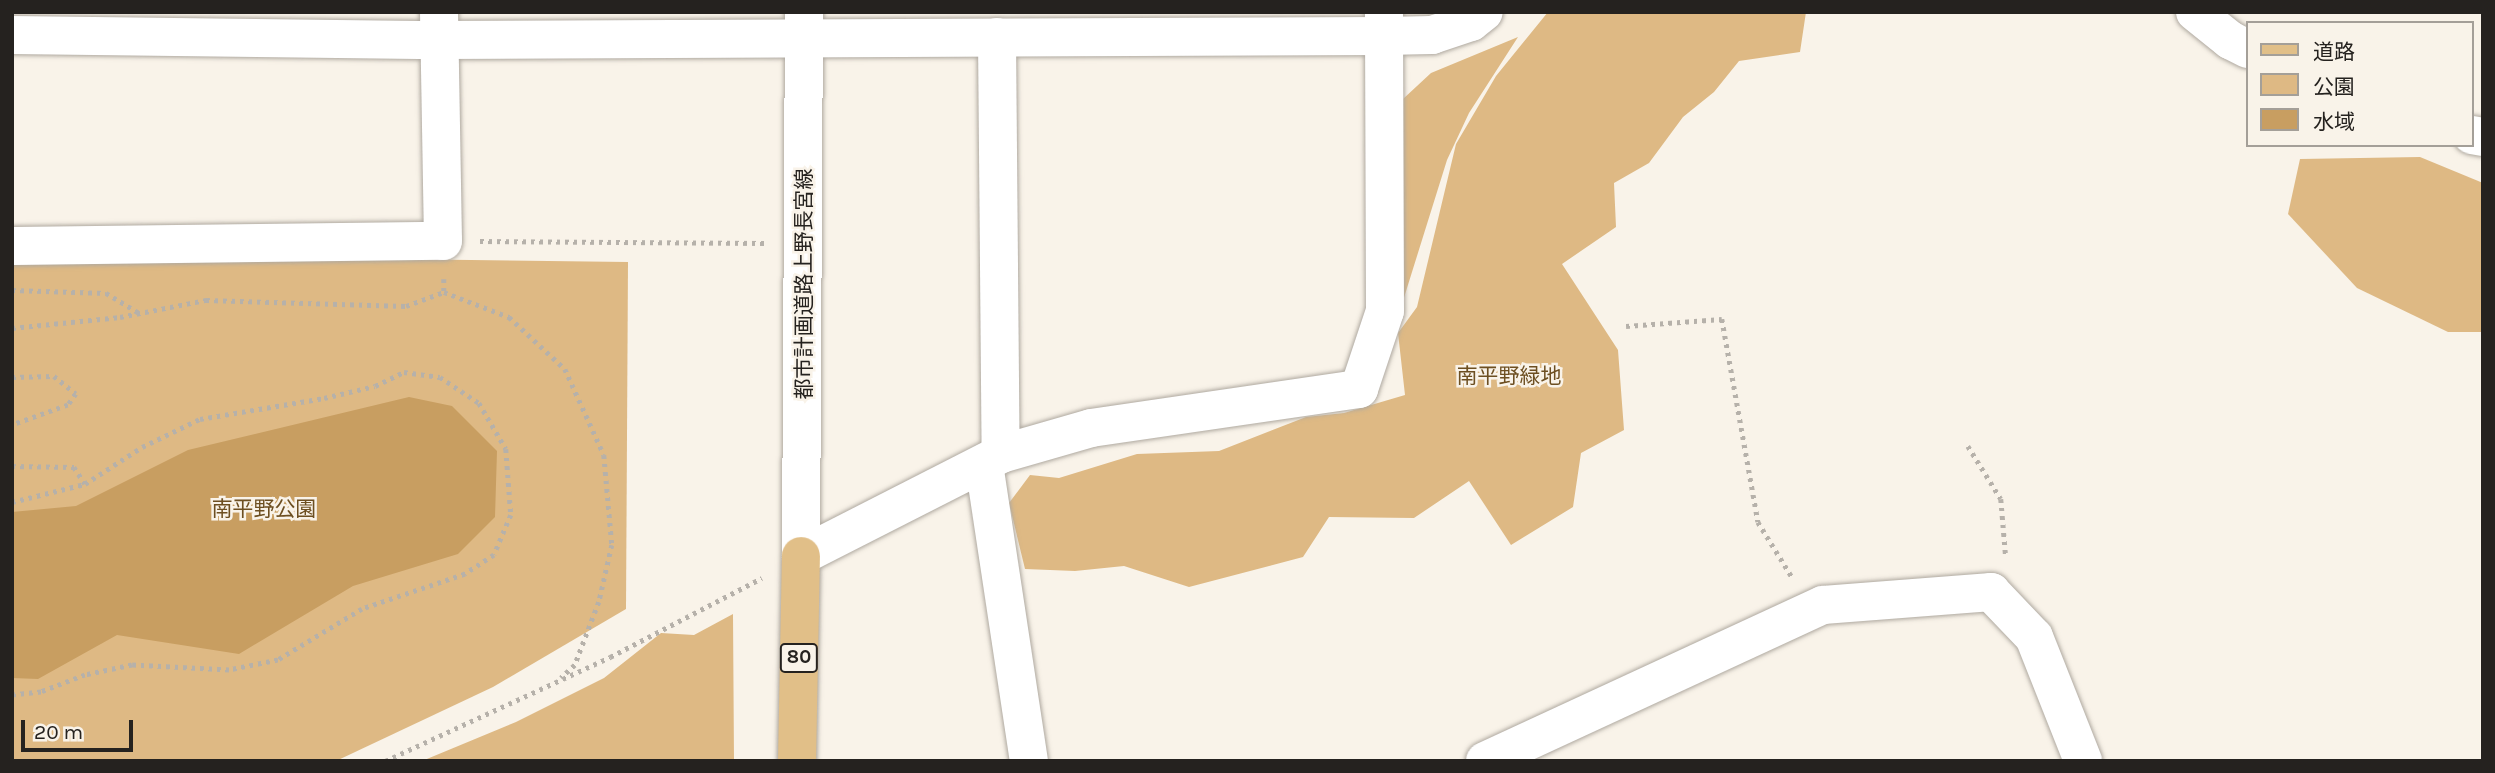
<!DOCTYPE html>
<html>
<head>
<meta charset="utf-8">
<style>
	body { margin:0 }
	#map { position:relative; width:2495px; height:773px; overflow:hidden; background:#f9f3e9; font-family:Karla,"Noto Sans JP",sans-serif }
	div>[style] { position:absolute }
	.green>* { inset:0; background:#deb984 }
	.water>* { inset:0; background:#c89e61 }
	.path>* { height:4.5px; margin-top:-2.25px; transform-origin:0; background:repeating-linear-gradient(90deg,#b6b1aa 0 3.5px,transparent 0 8.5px) }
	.roads { filter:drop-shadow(0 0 2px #afa9a0) drop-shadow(0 0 2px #afa9a0) }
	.minor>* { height:38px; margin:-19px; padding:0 19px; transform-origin:19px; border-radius:19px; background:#fff }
	.major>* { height:38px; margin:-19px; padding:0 19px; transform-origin:19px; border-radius:19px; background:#e1bf88 }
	span { translate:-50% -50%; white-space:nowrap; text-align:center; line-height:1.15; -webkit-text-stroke:5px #f9f3e9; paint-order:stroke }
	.shield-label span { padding:2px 5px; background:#f9f3e9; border:2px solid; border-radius:5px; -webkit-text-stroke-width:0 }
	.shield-label { font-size:19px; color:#25221f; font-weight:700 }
	.street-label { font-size:21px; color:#25221f }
	.park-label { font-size:21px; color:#6d4f21 }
	.frame { position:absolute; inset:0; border:14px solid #25221f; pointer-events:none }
	.legend { position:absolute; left:2246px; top:21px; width:228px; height:126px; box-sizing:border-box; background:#f9f3e9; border:2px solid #a49f98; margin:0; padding:9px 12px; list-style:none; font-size:21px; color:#25221f }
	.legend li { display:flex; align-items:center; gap:14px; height:35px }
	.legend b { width:35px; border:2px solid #a49f98 }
	.scale { position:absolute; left:21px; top:720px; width:112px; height:32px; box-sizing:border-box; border:4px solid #25221f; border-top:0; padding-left:9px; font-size:21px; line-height:24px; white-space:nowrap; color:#25221f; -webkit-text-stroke:5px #f9f3e9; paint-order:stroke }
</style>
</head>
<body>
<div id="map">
	<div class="green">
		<div style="clip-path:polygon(1548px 12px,1806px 12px,1800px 52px,1739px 61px,1714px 92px,1683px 117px,1649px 163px,1614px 183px,1616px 227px,1562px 264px,1618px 350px,1624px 430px,1581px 453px,1573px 507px,1511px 545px,1469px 481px,1414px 518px,1329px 517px,1303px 557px,1189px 587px,1124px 566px,1075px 571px,1025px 569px,1009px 503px,1030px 475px,1059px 478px,1137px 454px,1219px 451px,1306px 417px,1344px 413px,1405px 395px,1398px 333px,1417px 307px,1456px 144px,1496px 76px)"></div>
		<div style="clip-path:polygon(1518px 37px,1469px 113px,1447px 160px,1402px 304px,1403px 99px,1431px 73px)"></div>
		<div style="clip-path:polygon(2420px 157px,2483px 183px,2483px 332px,2448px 332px,2357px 288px,2288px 214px,2300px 159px)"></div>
		<div style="clip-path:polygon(12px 254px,628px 262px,626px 609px,493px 687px,336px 761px,12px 761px)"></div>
		<div style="clip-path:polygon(733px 614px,734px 761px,422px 761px,516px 722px,604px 678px,661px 633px,694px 635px)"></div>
	</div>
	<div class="water">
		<div style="clip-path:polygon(409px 397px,452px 406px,497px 451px,495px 517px,458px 554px,353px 586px,239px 654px,117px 635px,38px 679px,12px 678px,12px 512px,76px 506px,188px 450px)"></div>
	</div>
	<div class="path">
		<div style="left:480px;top:241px;width:286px;rotate:0.4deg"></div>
		<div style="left:444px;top:279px;width:13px;rotate:90deg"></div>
		<div style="left:444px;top:292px;width:70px;rotate:21deg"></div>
		<div style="left:509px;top:317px;width:76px;rotate:42.9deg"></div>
		<div style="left:565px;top:369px;width:94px;rotate:65.6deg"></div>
		<div style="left:604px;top:455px;width:90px;rotate:84.9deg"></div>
		<div style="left:612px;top:545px;width:58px;rotate:102.8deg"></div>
		<div style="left:599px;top:602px;width:67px;rotate:110.9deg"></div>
		<div style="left:575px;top:665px;width:19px;rotate:137deg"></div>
		<div style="left:12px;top:290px;width:94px;rotate:1.8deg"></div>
		<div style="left:106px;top:293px;width:39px;rotate:31deg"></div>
		<div style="left:1626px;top:326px;width:96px;rotate:-4.2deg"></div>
		<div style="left:1722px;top:319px;width:206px;rotate:79.9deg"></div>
		<div style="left:1758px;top:522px;width:65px;rotate:58.3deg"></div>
		<div style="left:12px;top:328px;width:109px;rotate:-5.8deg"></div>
		<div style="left:120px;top:317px;width:88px;rotate:-11.2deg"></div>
		<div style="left:206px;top:300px;width:200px;rotate:1.7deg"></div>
		<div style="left:406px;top:306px;width:40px;rotate:-20.2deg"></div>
		<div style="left:12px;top:377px;width:42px;rotate:-1.4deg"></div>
		<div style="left:54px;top:376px;width:28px;rotate:39deg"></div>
		<div style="left:76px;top:394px;width:14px;rotate:126deg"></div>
		<div style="left:68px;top:405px;width:59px;rotate:160.3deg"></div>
		<div style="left:1968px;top:446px;width:62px;rotate:58.1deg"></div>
		<div style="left:2001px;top:499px;width:59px;rotate:85.2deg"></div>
		<div style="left:12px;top:466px;width:62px;rotate:0.9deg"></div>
		<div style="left:74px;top:467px;width:20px;rotate:57deg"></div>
		<div style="left:12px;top:502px;width:75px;rotate:-13.9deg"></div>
		<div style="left:85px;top:484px;width:68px;rotate:-33deg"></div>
		<div style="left:142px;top:447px;width:64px;rotate:-25.8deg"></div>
		<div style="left:200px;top:419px;width:126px;rotate:-9.6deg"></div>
		<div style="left:324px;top:398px;width:52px;rotate:-13.2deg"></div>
		<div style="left:375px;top:386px;width:32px;rotate:-26deg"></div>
		<div style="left:404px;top:372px;width:36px;rotate:8deg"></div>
		<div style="left:440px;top:377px;width:47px;rotate:33.7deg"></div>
		<div style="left:479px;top:403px;width:53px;rotate:59.6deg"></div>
		<div style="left:506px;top:449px;width:66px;rotate:85.7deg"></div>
		<div style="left:511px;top:515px;width:43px;rotate:113deg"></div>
		<div style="left:494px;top:555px;width:35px;rotate:147deg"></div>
		<div style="left:465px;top:574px;width:109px;rotate:161.2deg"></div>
		<div style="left:362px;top:609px;width:98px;rotate:148.7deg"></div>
		<div style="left:278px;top:660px;width:50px;rotate:168.5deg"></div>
		<div style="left:229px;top:670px;width:97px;rotate:-177deg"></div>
		<div style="left:132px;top:665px;width:48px;rotate:168deg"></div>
		<div style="left:85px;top:675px;width:47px;rotate:158.9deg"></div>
		<div style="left:41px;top:692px;width:29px;rotate:174deg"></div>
		<div style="left:385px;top:761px;width:248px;rotate:-24.8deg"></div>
		<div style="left:610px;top:657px;width:171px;rotate:-27.5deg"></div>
	</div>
	<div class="roads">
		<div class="minor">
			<div style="left:804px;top:12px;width:544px;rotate:90.32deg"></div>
			<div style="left:801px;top:556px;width:225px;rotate:-27deg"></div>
			<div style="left:1001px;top:454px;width:94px;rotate:-16.1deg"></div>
			<div style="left:1091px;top:428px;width:271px;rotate:-8.3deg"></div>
			<div style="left:1359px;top:389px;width:82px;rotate:-71.6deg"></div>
			<div style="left:1385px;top:311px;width:299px;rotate:-90.2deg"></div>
			<div style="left:2195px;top:12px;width:45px;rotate:38.7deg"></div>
			<div style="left:2230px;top:40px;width:20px;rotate:27deg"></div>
			<div style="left:12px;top:35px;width:427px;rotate:0.7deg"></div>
			<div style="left:439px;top:40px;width:945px;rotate:-0.24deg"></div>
			<div style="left:1384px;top:36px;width:48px;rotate:-1.2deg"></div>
			<div style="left:1432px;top:35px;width:41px;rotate:-18.4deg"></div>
			<div style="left:1471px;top:22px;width:16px;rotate:-38deg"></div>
			<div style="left:997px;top:37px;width:417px;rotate:89.5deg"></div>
			<div style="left:2472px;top:135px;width:11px;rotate:10deg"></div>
			<div style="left:12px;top:246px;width:431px;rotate:-0.7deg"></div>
			<div style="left:443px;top:241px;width:229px;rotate:-91deg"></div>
			<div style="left:984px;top:464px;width:300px;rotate:81.4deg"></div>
			<div style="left:1485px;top:761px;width:372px;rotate:-24.8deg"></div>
			<div style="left:1823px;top:605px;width:169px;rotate:-4.4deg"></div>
			<div style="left:1991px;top:592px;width:62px;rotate:46.3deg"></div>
			<div style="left:2034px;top:637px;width:133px;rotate:68.4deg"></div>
		</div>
		<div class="major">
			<div style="left:797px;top:761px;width:205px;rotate:-88.9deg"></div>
		</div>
	</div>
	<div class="shield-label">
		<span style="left:799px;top:658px">80</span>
	</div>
	<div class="street-label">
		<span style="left:804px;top:284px;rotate:-90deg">都市計画道路上野長宮線</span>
	</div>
	<div class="park-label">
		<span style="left:1509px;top:376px">南平野緑地</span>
		<span style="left:264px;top:509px">南平野公園</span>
	</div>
	<div class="frame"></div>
	<ul class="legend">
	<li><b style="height:9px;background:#e1bf88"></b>道路</li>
	<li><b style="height:19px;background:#deb984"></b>公園</li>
	<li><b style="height:19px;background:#c89e61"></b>水域</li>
	</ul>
	<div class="scale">20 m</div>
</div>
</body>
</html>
